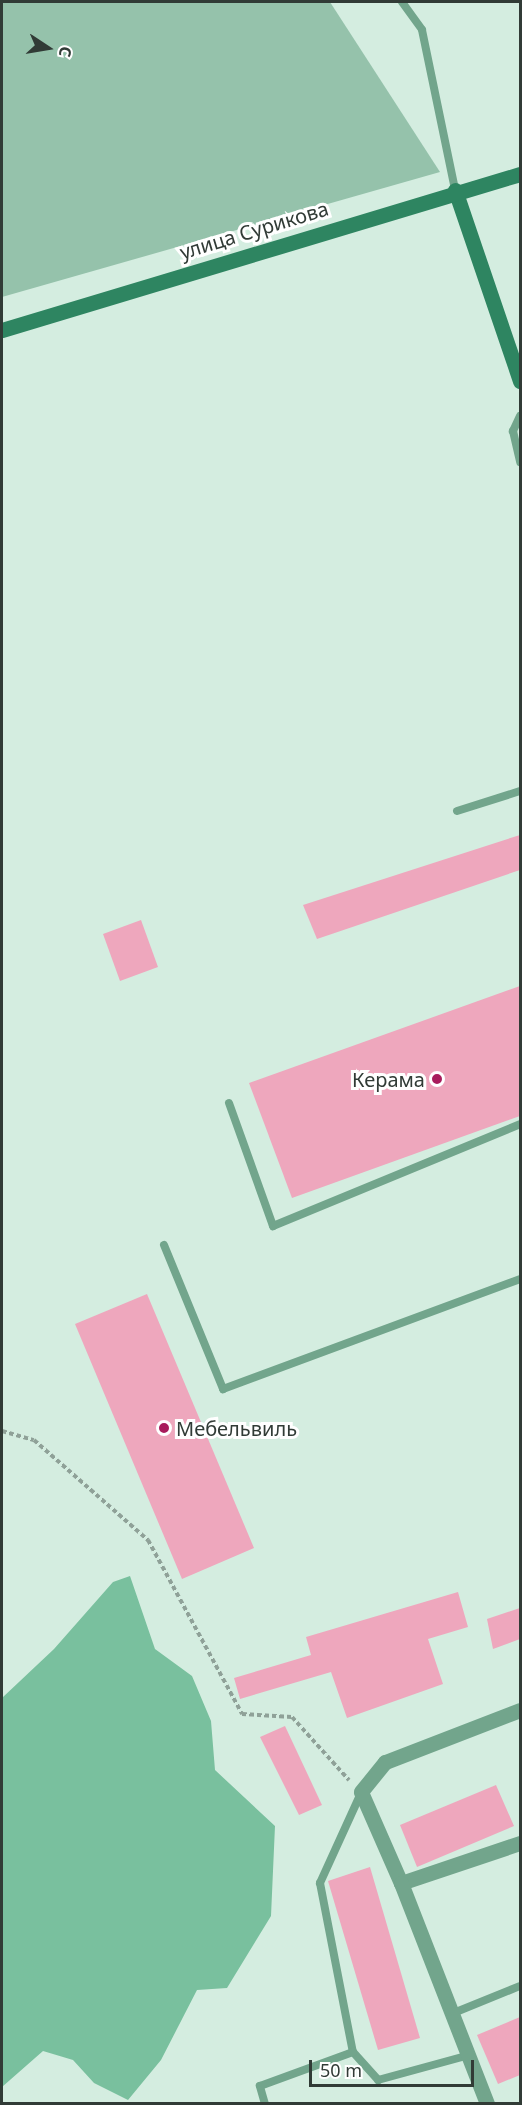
<!DOCTYPE html>
<html>
<head>
<meta charset="utf-8">
<style>
	body { margin:0 }
	#map { position:relative; width:522px; height:2105px; overflow:hidden; background:#d4ede0; font-family:"Noto Sans",sans-serif }
	div>[style] { position:absolute }
	.green>* { inset:0; background:#95c2ab }
	.water>* { inset:0; background:#79c09e }
	.building>* { inset:0; background:#eea7bd }
	.path>* { height:4px; margin-top:-2px; transform-origin:0; background:repeating-linear-gradient(90deg,#8fa198 0 4.5px,transparent 0 7.5px) }
	.service>* { height:8px; margin:-4px; padding:0 4px; transform-origin:4px; border-radius:4px; background:#72a58c }
	.minor>* { height:15px; margin:-7.5px; padding:0 7.5px; transform-origin:7.5px; border-radius:7.5px; background:#72a58c }
	.secondary>* { height:15px; margin:-7.5px; padding:0 7.5px; transform-origin:7.5px; border-radius:7.5px; background:#2e8561 }
	.dots>* { width:16px; height:16px; translate:-50% -50%; box-sizing:border-box; border:3px solid #fff; border-radius:50% }
	span { translate:-50% -50%; white-space:nowrap; text-align:center; line-height:1.15; -webkit-text-stroke:6px #fff; paint-order:stroke }
	.street-label { font-size:20px; color:#313b36 }
	.poi-label { font-size:20px; color:#313b36 }
	.right { translate:-100% -50%; text-align:right }
	.left { translate:0 -50%; text-align:left }
	.frame { position:absolute; inset:0; border:3px solid #313b36; pointer-events:none }
	.north { position:absolute; left:18px; top:18px; width:60px; height:60px; -webkit-text-stroke:4px #fff; paint-order:stroke; rotate:102deg; font-size:16px; font-weight:700; line-height:24px; text-align:center; color:#313b36 }
	.north::after { content:''; display:block; margin:auto; width:21px; height:27px; background:#313b36; clip-path:polygon(50% 0,100% 100%,50% 72%,0 100%) }
	.scale { position:absolute; left:309px; top:2060px; width:165px; height:27px; box-sizing:border-box; border:3px solid #313b36; border-top:0; padding-left:8px; font-size:18px; line-height:21px; white-space:nowrap; color:#313b36; -webkit-text-stroke:4px #fff; paint-order:stroke }
</style>
</head>
<body>
<div id="map">
	<div class="green">
		<div style="clip-path:polygon(2px 2px,330px 2px,440px 172px,2px 297px)"></div>
	</div>
	<div class="water">
		<div style="clip-path:polygon(130px 1576px,155px 1649px,192px 1676px,211px 1721px,215px 1770px,275px 1826px,271px 1916px,227px 1988px,197px 1990px,161px 2060px,128px 2100px,94px 2083px,73px 2060px,43px 2051px,2px 2087px,2px 1698px,54px 1649px,113px 1582px)"></div>
	</div>
	<div class="building">
		<div style="clip-path:polygon(520px 835px,520px 870px,317px 939px,303px 905px)"></div>
		<div style="clip-path:polygon(141px 920px,158px 967px,120px 981px,103px 934px)"></div>
		<div style="clip-path:polygon(520px 986px,520px 1116px,292px 1198px,249px 1083px)"></div>
		<div style="clip-path:polygon(147px 1294px,254px 1548px,182px 1579px,75px 1324px)"></div>
		<div style="clip-path:polygon(458px 1592px,468px 1627px,428px 1639px,443px 1684px,347px 1718px,331px 1672px,240px 1699px,234px 1678px,311px 1655px,306px 1637px)"></div>
		<div style="clip-path:polygon(520px 1608px,520px 1639px,493px 1649px,487px 1619px)"></div>
		<div style="clip-path:polygon(285px 1726px,322px 1805px,299px 1815px,260px 1737px)"></div>
		<div style="clip-path:polygon(496px 1785px,514px 1826px,417px 1867px,400px 1825px)"></div>
		<div style="clip-path:polygon(370px 1867px,420px 2038px,378px 2050px,328px 1881px)"></div>
		<div style="clip-path:polygon(520px 2017px,520px 2075px,498px 2084px,477px 2035px)"></div>
	</div>
	<div class="path">
		<div style="left:2px;top:1431px;width:33px;rotate:16deg"></div>
		<div style="left:34px;top:1440px;width:152px;rotate:41.3deg"></div>
		<div style="left:148px;top:1540px;width:198px;rotate:61.6deg"></div>
		<div style="left:242px;top:1714px;width:50px;rotate:3.4deg"></div>
		<div style="left:292px;top:1717px;width:85px;rotate:47.9deg"></div>
	</div>
	<div class="service">
		<div style="left:402px;top:2px;width:34px;rotate:54deg"></div>
		<div style="left:422px;top:30px;width:163px;rotate:78.3deg"></div>
		<div style="left:520px;top:416px;width:17px;rotate:115deg"></div>
		<div style="left:513px;top:431px;width:32px;rotate:77deg"></div>
		<div style="left:457px;top:811px;width:66px;rotate:-17.6deg"></div>
		<div style="left:229px;top:1103px;width:131px;rotate:70.3deg"></div>
		<div style="left:273px;top:1226px;width:267px;rotate:-22.4deg"></div>
		<div style="left:164px;top:1245px;width:156px;rotate:67.7deg"></div>
		<div style="left:223px;top:1389px;width:317px;rotate:-20.3deg"></div>
		<div style="left:361px;top:1793px;width:99px;rotate:114.5deg"></div>
		<div style="left:320px;top:1883px;width:172px;rotate:79deg"></div>
		<div style="left:353px;top:2052px;width:38px;rotate:48deg"></div>
		<div style="left:378px;top:2080px;width:91px;rotate:-15.3deg"></div>
		<div style="left:451px;top:2014px;width:74px;rotate:-22.1deg"></div>
		<div style="left:265px;top:2104px;width:19px;rotate:-106deg"></div>
		<div style="left:260px;top:2086px;width:99px;rotate:-20.1deg"></div>
	</div>
	<div class="minor">
		<div style="left:520px;top:1710px;width:145px;rotate:158.9deg"></div>
		<div style="left:385px;top:1762px;width:38px;rotate:129deg"></div>
		<div style="left:361px;top:1792px;width:99px;rotate:66.3deg"></div>
		<div style="left:401px;top:1883px;width:126px;rotate:-18.6deg"></div>
		<div style="left:401px;top:1883px;width:237px;rotate:68.7deg"></div>
	</div>
	<div class="secondary">
		<div style="left:455px;top:190px;width:202px;rotate:71.2deg"></div>
		<div style="left:2px;top:330px;width:541px;rotate:-16.76deg"></div>
	</div>
	<div class="dots">
		<div style="left:437px;top:1079px;background:#a81b5c"></div>
		<div style="left:164px;top:1428px;background:#a81b5c"></div>
	</div>
	<div class="street-label">
		<span style="left:254px;top:230px;rotate:-17deg">улица Сурикова</span>
	</div>
	<div class="poi-label">
		<span class="right" style="left:425px;top:1079px">Керама</span>
		<span class="left" style="left:176px;top:1428px">Мебельвиль</span>
	</div>
	<div class="frame"></div>
	<div class="north">С</div>
	<div class="scale">50 m</div>
</div>
</body>
</html>
